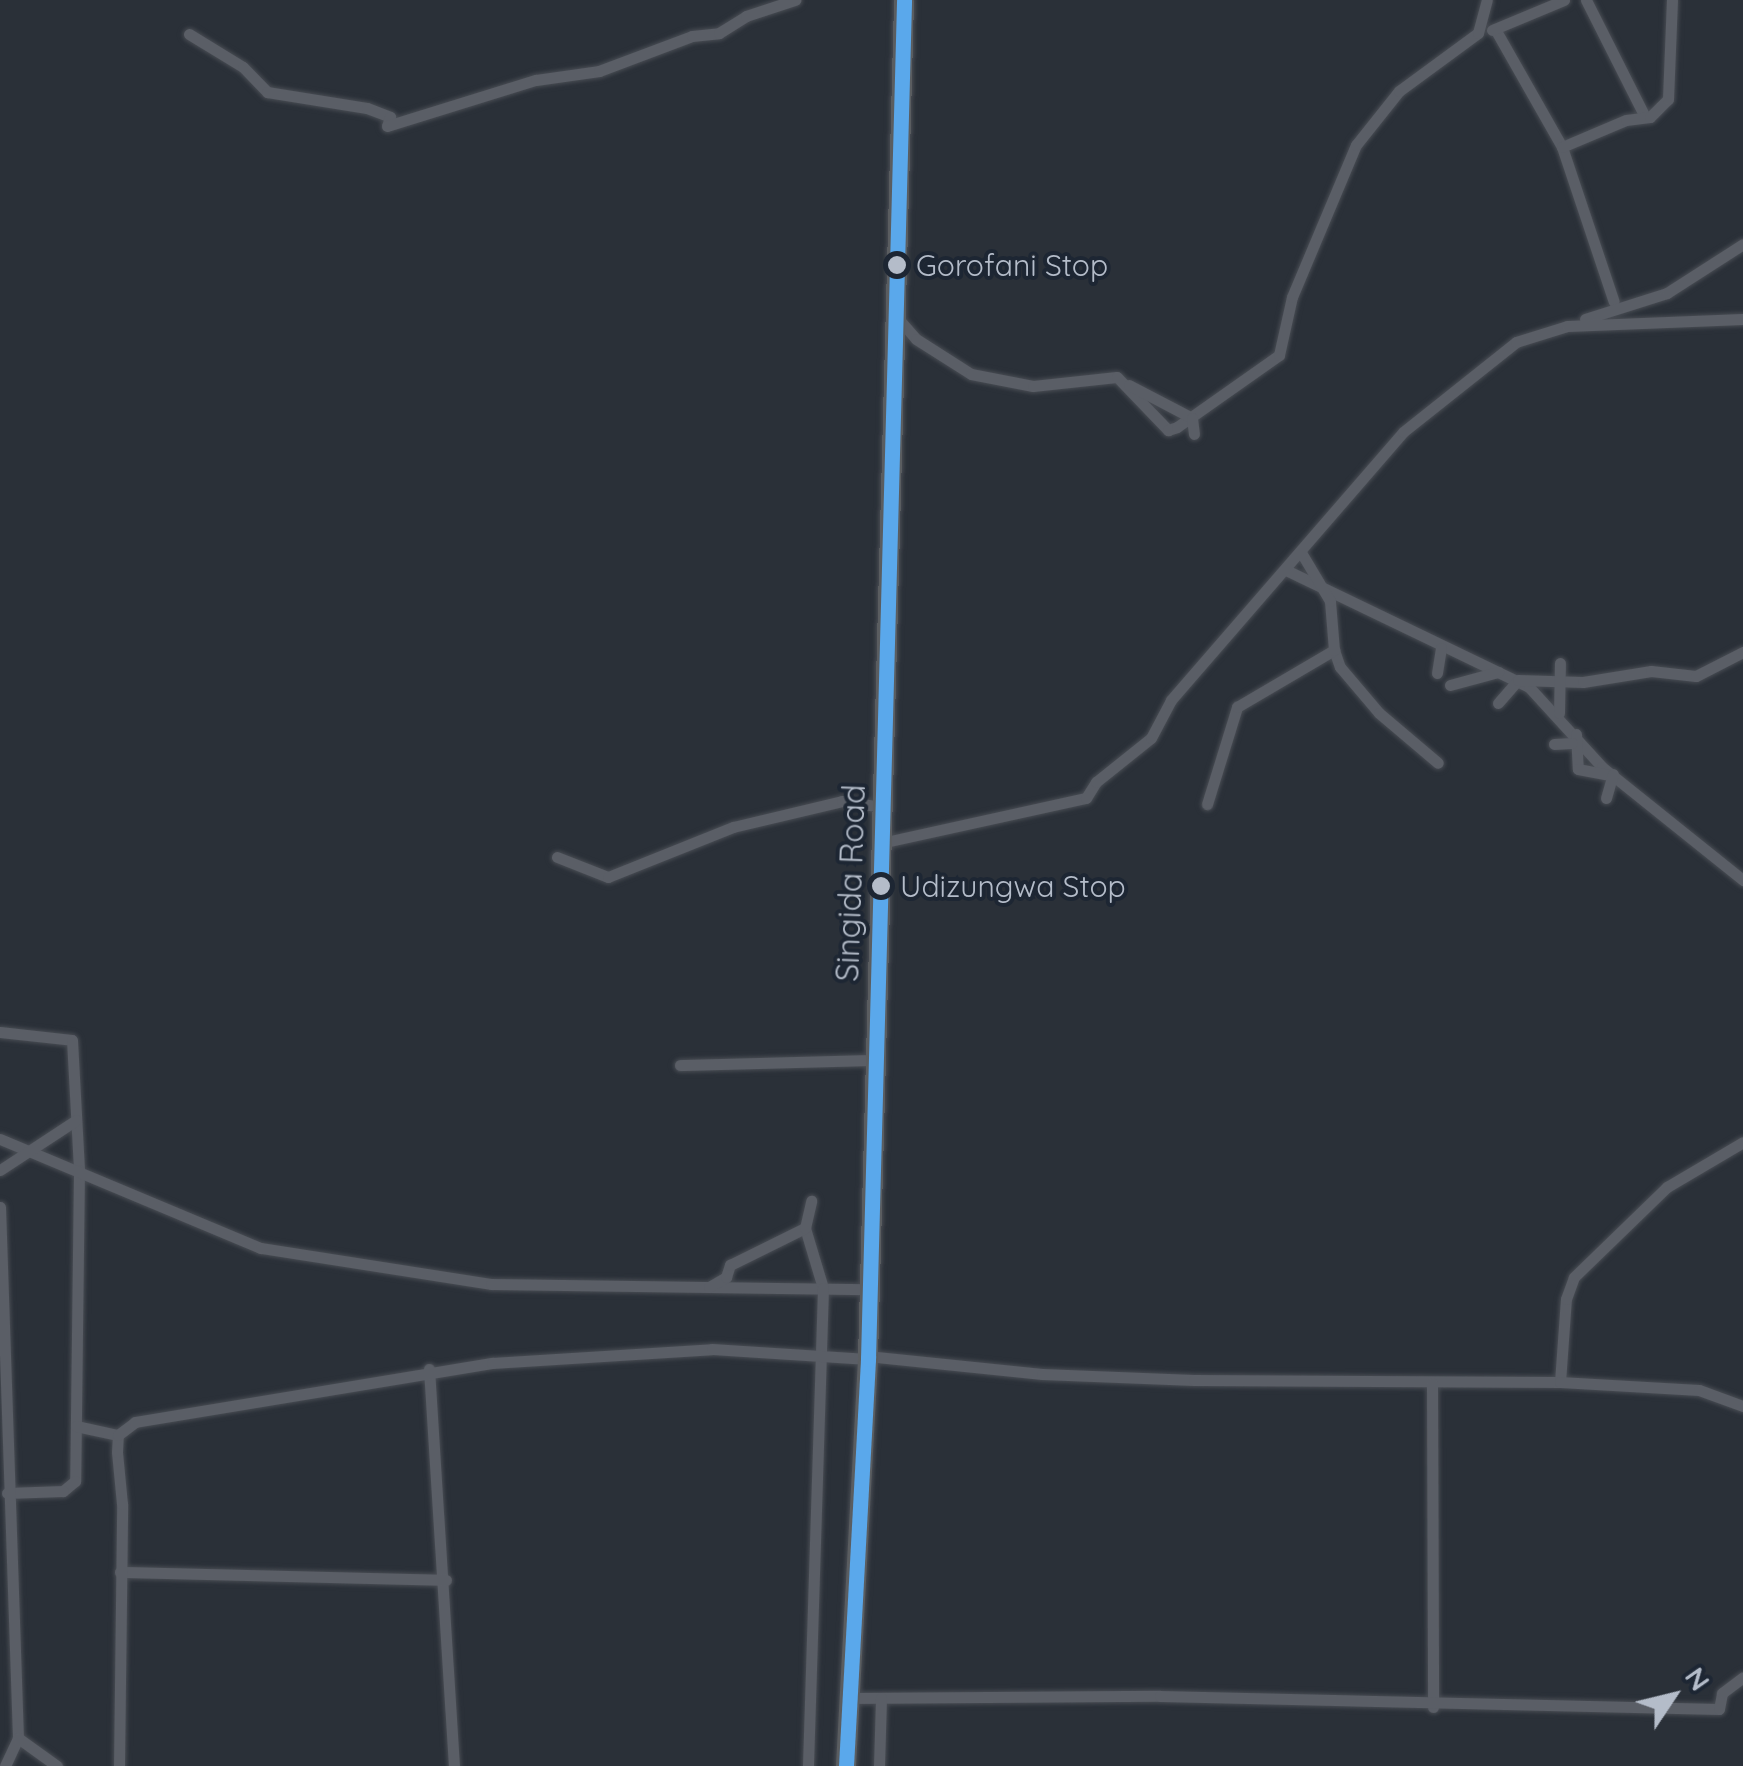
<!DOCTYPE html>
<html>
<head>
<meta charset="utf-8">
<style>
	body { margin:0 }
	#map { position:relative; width:1743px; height:1766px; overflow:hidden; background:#2a3038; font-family:Quicksand,sans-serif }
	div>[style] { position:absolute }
	.roads { filter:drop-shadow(0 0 2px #484c53) drop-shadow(0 0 2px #484c53) }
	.street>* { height:11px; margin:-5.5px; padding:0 5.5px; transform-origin:5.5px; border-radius:5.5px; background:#5a5e66 }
	.highway>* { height:20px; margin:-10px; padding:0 10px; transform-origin:10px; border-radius:10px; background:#5a5d60 }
	.bus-1>* { height:15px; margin:-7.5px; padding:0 7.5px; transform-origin:7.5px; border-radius:7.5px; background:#5aa8eb }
	.dots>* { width:28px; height:28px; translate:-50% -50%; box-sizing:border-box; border:5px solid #1d2633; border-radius:50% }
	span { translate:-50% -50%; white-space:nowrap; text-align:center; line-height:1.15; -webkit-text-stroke:8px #1d2633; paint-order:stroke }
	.bus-label { font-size:30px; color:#b4bcc9 }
	.left { translate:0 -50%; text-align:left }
	.street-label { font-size:32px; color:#b4bcc9 }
	.north { position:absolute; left:1623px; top:1646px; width:100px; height:100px; -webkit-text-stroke:8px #1d2633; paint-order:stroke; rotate:55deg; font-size:28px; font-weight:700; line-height:40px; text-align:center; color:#b4bcc9 }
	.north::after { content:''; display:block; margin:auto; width:35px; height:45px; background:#b4bcc9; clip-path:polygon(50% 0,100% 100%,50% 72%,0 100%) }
</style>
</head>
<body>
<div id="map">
	<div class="roads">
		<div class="street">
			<div style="left:1586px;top:0;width:131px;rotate:63.2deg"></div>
			<div style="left:1495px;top:29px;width:136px;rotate:60.4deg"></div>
			<div style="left:1562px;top:147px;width:163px;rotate:71.5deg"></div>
			<div style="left:1492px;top:30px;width:78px;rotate:-22.6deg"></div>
			<div style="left:189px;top:34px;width:63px;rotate:31.4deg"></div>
			<div style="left:243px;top:67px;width:35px;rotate:46deg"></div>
			<div style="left:267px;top:92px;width:101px;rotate:9.1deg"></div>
			<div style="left:367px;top:108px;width:25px;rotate:21deg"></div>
			<div style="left:390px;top:117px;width:9px;rotate:108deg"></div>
			<div style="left:387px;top:126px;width:156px;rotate:-17.2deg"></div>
			<div style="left:536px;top:80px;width:64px;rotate:-8.1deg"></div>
			<div style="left:599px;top:71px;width:99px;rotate:-20.6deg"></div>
			<div style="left:692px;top:36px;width:27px;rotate:-6deg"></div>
			<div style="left:719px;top:33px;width:32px;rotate:-32deg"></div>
			<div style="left:746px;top:16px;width:52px;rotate:-18.1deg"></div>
			<div style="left:1562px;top:147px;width:69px;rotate:-22.9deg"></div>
			<div style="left:1626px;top:120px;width:24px;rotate:-7deg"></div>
			<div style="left:1650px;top:117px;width:25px;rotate:-45deg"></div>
			<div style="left:1668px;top:99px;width:99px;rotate:-87.7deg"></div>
			<div style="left:896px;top:316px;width:30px;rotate:49deg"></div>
			<div style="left:916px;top:339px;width:65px;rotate:32.5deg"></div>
			<div style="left:971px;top:374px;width:63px;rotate:11deg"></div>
			<div style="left:1033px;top:386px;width:84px;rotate:-6.1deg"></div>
			<div style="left:1117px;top:377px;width:74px;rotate:46.1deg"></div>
			<div style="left:1168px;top:430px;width:9px;rotate:-18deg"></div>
			<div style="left:1177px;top:427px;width:125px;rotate:-35.2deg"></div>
			<div style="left:1279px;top:355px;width:59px;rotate:-77.4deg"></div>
			<div style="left:1292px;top:297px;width:165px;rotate:-67.2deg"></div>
			<div style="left:1356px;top:145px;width:69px;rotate:-51.5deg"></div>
			<div style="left:1399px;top:91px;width:98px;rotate:-36.3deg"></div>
			<div style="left:1478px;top:33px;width:34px;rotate:-75deg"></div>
			<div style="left:1585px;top:319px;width:86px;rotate:-17.6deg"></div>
			<div style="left:1667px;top:293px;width:90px;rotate:-32.8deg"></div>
			<div style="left:1129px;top:385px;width:71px;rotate:27.6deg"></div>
			<div style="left:1192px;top:418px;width:16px;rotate:83deg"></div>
			<div style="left:1288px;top:571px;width:267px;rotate:25.7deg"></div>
			<div style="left:1529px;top:687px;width:108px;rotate:47.6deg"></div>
			<div style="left:1602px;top:767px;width:181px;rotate:38.7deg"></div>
			<div style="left:1334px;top:650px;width:18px;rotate:71deg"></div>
			<div style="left:1340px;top:667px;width:60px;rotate:49.7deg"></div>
			<div style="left:1379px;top:713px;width:77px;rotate:40.3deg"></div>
			<div style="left:1437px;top:673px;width:25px;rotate:-81deg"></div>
			<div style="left:1450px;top:685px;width:50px;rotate:-15.2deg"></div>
			<div style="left:1498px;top:703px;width:30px;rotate:-49deg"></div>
			<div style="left:1518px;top:680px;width:65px;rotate:1.8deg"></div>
			<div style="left:1583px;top:682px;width:69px;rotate:-9.2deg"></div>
			<div style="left:1651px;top:671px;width:45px;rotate:6.3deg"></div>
			<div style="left:1696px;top:676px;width:53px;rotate:-27.1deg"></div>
			<div style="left:1559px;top:713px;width:50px;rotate:-88.9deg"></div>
			<div style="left:1576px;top:734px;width:35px;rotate:87deg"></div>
			<div style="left:1578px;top:769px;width:31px;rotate:11deg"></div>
			<div style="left:1554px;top:744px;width:18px;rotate:-3deg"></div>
			<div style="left:1606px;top:798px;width:25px;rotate:-74deg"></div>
			<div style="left:1207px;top:804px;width:102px;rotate:-72.8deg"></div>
			<div style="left:1237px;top:707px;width:113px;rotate:-30.4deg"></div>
			<div style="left:1334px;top:650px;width:49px;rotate:-94.7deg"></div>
			<div style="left:1330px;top:601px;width:55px;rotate:-120.8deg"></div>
			<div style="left:881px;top:843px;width:210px;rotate:-12.4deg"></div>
			<div style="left:1086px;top:798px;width:19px;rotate:-58deg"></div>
			<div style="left:1096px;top:782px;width:70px;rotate:-38.7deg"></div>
			<div style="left:1151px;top:738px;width:43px;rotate:-62.2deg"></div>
			<div style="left:1171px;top:700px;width:354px;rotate:-49.1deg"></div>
			<div style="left:1403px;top:432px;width:144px;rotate:-38.5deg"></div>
			<div style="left:1516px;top:342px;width:53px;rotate:-17.4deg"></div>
			<div style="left:1567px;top:326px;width:176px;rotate:-2.3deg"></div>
			<div style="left:557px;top:857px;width:55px;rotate:21.4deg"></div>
			<div style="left:608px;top:877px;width:135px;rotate:-21.8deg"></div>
			<div style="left:733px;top:827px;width:112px;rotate:-13.4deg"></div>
			<div style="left:842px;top:801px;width:40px;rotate:8.5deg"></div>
			<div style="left:0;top:1032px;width:72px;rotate:6.3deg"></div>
			<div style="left:72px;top:1040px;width:130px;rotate:86.9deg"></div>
			<div style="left:79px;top:1170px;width:311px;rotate:90.7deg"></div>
			<div style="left:75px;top:1481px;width:16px;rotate:140deg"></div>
			<div style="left:63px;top:1491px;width:56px;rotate:178deg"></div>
			<div style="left:680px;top:1065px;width:195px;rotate:-1.5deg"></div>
			<div style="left:0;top:1139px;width:283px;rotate:22.7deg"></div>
			<div style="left:261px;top:1248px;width:233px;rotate:8.9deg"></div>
			<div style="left:491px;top:1284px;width:377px;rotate:0.8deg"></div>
			<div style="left:0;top:1170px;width:91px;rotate:-33.3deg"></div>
			<div style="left:0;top:1207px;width:531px;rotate:88.06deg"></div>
			<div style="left:18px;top:1738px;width:31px;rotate:115deg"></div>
			<div style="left:805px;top:1228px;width:63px;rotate:73.3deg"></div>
			<div style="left:823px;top:1288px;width:478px;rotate:91.8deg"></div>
			<div style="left:709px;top:1287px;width:20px;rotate:-30deg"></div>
			<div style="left:726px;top:1277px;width:13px;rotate:-72deg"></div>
			<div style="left:730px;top:1265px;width:84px;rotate:-26.3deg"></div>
			<div style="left:805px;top:1228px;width:28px;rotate:-77deg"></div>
			<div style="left:867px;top:1356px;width:176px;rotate:5.9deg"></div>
			<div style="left:1042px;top:1374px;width:152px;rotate:2.3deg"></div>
			<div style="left:1194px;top:1380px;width:366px;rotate:0.3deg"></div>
			<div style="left:1560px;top:1382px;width:83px;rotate:-85.9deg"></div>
			<div style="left:1566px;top:1299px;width:23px;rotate:-70deg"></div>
			<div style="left:1574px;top:1277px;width:129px;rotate:-44.1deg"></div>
			<div style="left:1667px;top:1187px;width:88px;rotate:-30.6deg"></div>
			<div style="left:429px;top:1369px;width:398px;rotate:86.4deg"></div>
			<div style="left:1560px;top:1382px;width:139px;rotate:3.3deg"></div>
			<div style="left:1699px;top:1390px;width:47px;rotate:20deg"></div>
			<div style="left:1432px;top:1383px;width:324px;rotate:89.8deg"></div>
			<div style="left:76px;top:1426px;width:43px;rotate:12.1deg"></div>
			<div style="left:120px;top:1572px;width:326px;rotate:1.4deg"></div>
			<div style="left:850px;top:1698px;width:310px;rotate:-0.4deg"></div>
			<div style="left:1160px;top:1696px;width:559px;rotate:1.33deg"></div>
			<div style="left:1719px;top:1709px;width:16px;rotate:-79deg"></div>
			<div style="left:1722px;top:1693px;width:26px;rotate:-37deg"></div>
			<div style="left:18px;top:1738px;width:48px;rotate:35.7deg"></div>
			<div style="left:119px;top:1766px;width:262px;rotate:-89.3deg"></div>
			<div style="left:122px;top:1504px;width:52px;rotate:-95.5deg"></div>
			<div style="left:117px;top:1452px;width:17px;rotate:-87deg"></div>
			<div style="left:118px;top:1435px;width:21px;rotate:-37deg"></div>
			<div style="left:135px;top:1422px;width:362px;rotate:-9.4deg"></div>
			<div style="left:492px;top:1363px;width:220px;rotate:-3.6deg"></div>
			<div style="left:712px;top:1349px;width:156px;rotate:3.7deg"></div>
			<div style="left:879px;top:1766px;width:68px;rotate:-88.3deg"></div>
		</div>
		<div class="highway">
			<div style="left:846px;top:1766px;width:408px;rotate:-86.9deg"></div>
			<div style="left:868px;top:1359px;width:1359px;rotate:-88.48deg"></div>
		</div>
	</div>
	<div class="bus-1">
		<div style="left:846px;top:1766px;width:408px;rotate:-86.9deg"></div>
		<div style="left:868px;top:1359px;width:1359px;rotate:-88.48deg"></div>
	</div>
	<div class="dots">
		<div style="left:897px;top:265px;background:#b4bcc9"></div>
		<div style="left:881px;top:886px;background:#b4bcc9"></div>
	</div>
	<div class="bus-label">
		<span class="left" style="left:916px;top:265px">Gorofani Stop</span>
		<span class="left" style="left:900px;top:886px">Udizungwa Stop</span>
	</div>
	<div class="street-label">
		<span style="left:850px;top:883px;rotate:-88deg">Singida Road</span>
	</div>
	<div class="north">N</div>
</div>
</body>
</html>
